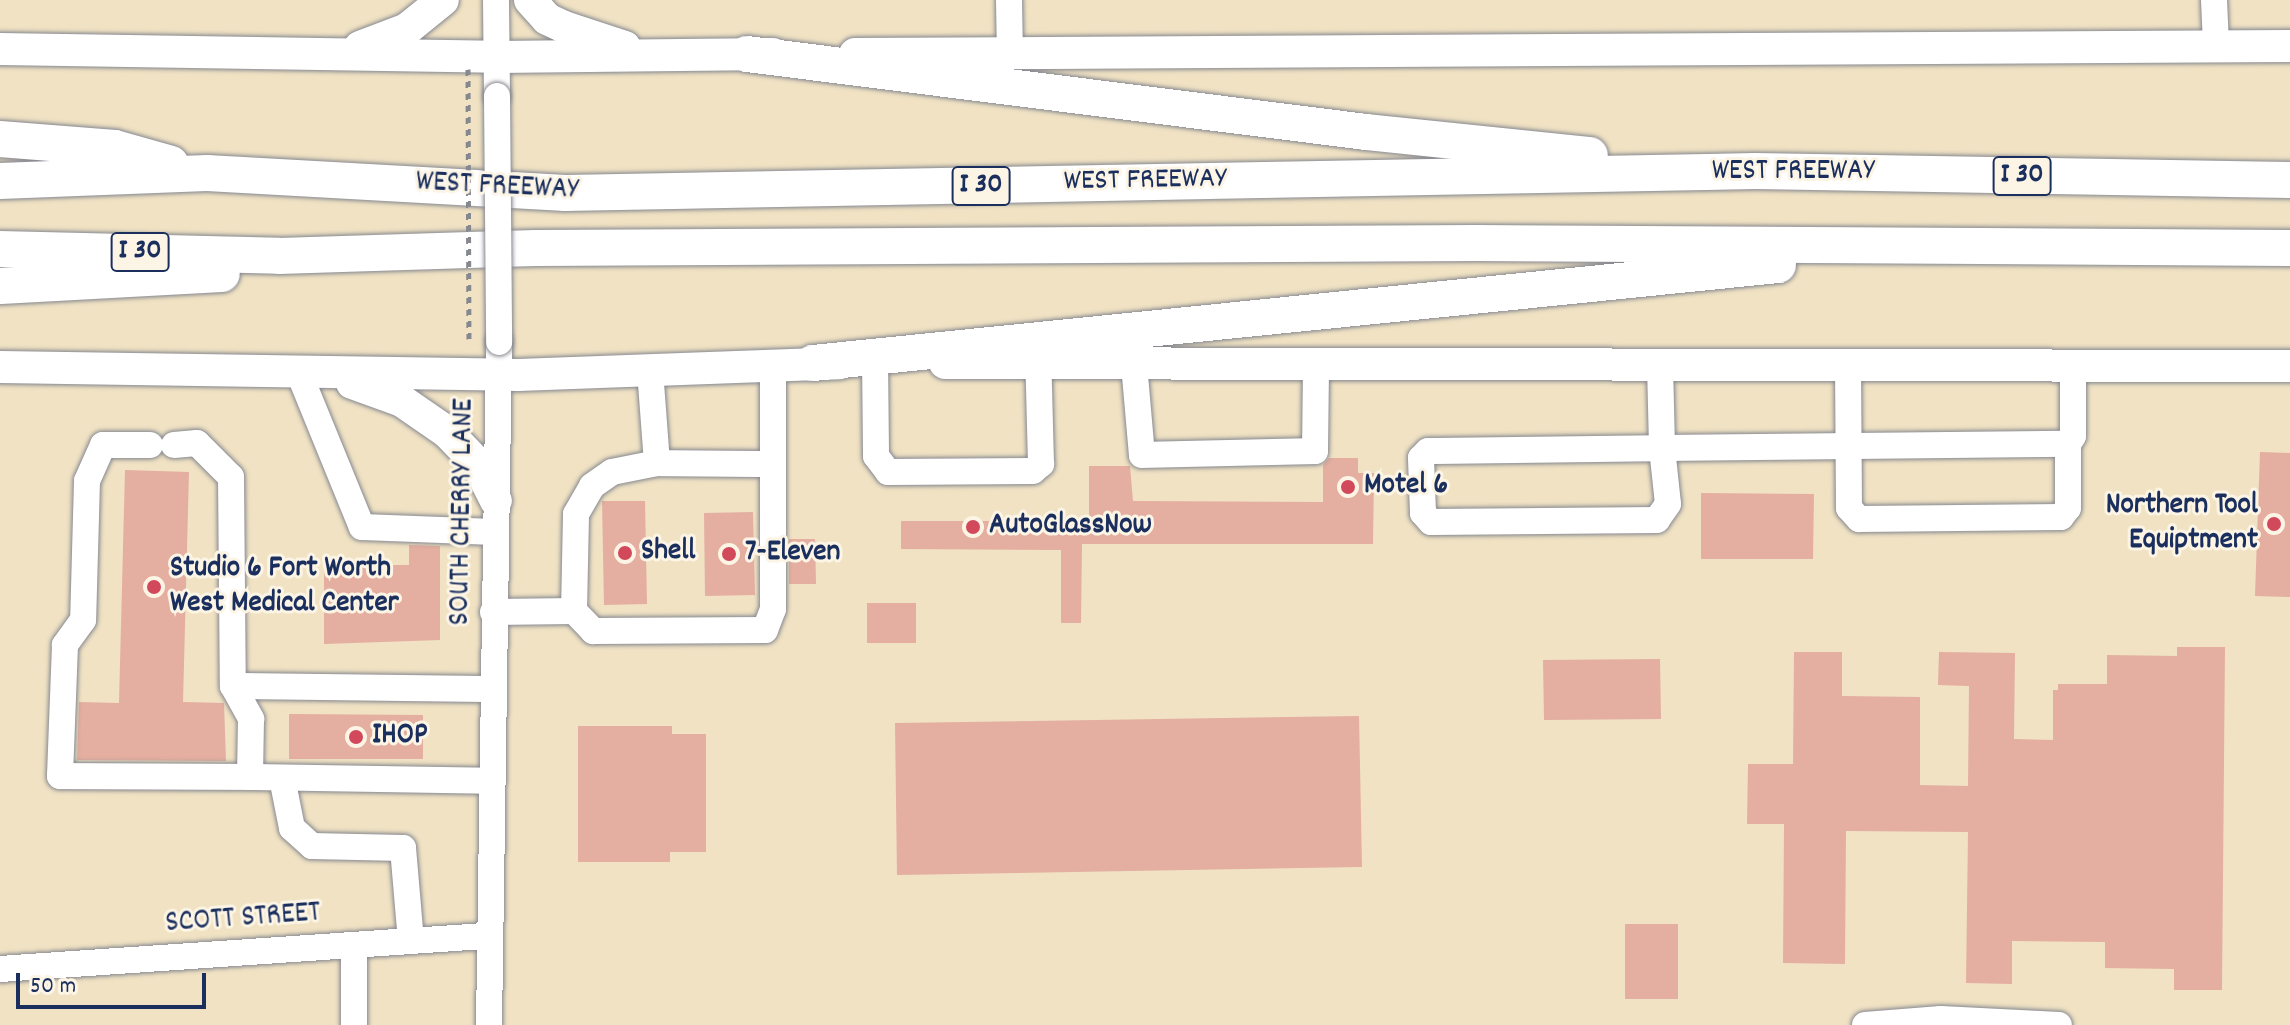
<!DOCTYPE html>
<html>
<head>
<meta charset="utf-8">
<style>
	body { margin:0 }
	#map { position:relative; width:2290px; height:1025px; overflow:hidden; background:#f0e2c3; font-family:Dekko,sans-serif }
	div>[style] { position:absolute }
	.building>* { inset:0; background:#e4aea0 }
	.roads { filter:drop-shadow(0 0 2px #868890) drop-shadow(0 0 2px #868890) }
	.minor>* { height:26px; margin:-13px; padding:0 13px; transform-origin:13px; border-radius:13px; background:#fff }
	.major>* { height:32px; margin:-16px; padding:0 16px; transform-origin:16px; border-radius:16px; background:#fff }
	.highway>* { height:36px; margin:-18px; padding:0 18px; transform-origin:18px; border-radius:18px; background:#fff }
	.path-bridge>* { height:5px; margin-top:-2.5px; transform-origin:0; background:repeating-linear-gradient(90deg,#868890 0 6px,transparent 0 12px) }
	.bridges { filter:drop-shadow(0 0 2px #868890) drop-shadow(0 0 2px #868890) }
	.minor-bridge>* { height:26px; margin:-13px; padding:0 13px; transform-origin:13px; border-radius:13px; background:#fff }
	.dots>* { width:22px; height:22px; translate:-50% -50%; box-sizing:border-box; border:4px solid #fcf5e5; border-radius:50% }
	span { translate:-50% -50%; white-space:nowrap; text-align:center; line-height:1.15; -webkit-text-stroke:6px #fcf5e5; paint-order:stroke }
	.shield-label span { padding:2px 6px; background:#fcf5e5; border:2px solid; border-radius:6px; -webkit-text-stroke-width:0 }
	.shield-label { font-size:28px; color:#1b2f5e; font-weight:700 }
	.street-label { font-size:30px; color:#1b2f5e }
	.poi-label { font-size:30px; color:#1b2f5e; font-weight:700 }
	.left { translate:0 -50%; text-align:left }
	.right { translate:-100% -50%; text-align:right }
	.scale { position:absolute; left:16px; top:973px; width:190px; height:36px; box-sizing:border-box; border:4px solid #1b2f5e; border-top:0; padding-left:10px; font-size:24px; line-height:28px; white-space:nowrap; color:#1b2f5e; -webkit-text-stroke:6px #fcf5e5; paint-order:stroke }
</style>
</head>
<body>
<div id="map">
	<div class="building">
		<div style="clip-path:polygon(2260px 452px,2290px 453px,2290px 597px,2255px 596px)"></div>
		<div style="clip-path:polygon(1329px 458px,1358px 458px,1358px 473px,1374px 473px,1373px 544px,1082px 544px,1081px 623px,1061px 623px,1061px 550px,901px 549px,901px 521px,1089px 521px,1089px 466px,1130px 466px,1133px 501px,1323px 502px,1323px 465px)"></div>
		<div style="clip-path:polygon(125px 470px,189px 472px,183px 702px,224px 703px,226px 761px,77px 760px,79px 702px,119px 703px)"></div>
		<div style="clip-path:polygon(1701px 493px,1814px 494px,1813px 559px,1701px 559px)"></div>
		<div style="clip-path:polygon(602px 501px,645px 501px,647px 604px,604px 605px)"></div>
		<div style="clip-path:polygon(753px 512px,755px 595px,705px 596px,704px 513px)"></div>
		<div style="clip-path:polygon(789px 539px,815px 539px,816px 584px,789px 584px)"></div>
		<div style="clip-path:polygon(409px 545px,440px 546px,440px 640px,324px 644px,324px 565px,409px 565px)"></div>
		<div style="clip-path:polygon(867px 603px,916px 603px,916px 643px,867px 643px)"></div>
		<div style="clip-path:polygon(2177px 647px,2225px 647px,2222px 990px,2174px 990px,2174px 969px,2105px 968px,2105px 942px,2012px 941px,2012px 984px,1966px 983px,1968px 832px,1846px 831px,1845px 964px,1783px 963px,1784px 824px,1747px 824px,1748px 764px,1793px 764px,1794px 652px,1842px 652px,1842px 696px,1920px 697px,1920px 785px,1968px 786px,1969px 686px,1938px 685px,1939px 652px,2015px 653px,2014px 739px,2053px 740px,2053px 690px,2058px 690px,2058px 684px,2107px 684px,2107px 655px,2177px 656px)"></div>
		<div style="clip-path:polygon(1660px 659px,1661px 719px,1544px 720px,1543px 660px)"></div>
		<div style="clip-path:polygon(289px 714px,423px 715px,423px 759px,289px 759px)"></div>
		<div style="clip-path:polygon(1359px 716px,1362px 867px,897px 875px,895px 723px)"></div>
		<div style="clip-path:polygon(578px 726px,672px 726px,672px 734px,706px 734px,706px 852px,670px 852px,670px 862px,578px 862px)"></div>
		<div style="clip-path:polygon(1625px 924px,1678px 924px,1678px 999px,1625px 999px)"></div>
	</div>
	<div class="roads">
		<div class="minor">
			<div style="left:496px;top:0;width:96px;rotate:89.4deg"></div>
			<div style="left:1009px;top:0;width:56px;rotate:89deg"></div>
			<div style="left:2214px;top:0;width:44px;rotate:87.4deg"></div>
			<div style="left:875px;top:357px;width:99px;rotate:89.4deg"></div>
			<div style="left:876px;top:456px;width:20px;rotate:53deg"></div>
			<div style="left:888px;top:472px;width:145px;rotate:-0.4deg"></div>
			<div style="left:1033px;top:471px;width:11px;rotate:-41deg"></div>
			<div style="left:1041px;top:464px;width:118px;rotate:-91.5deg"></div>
			<div style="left:1134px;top:364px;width:91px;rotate:85deg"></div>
			<div style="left:1142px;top:455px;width:173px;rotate:-1.3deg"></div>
			<div style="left:1315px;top:451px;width:87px;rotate:-89.3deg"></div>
			<div style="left:1660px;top:365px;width:83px;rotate:88.6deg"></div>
			<div style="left:1662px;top:448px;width:406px;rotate:-0.6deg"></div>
			<div style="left:2068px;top:444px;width:9px;rotate:-58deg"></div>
			<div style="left:2073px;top:436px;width:70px;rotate:-90deg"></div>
			<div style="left:1848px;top:365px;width:143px;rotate:89.6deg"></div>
			<div style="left:1849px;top:508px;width:15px;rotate:48deg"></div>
			<div style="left:1859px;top:519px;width:202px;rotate:-0.6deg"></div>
			<div style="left:2061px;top:517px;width:11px;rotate:-52deg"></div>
			<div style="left:2068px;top:508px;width:64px;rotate:-90deg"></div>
			<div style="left:650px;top:370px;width:93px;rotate:85.7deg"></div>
			<div style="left:299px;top:373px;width:166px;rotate:67.8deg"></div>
			<div style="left:362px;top:527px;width:133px;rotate:2.2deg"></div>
			<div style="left:150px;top:445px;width:47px;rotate:180deg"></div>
			<div style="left:103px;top:445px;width:39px;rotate:114deg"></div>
			<div style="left:87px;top:481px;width:139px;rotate:91.6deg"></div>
			<div style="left:83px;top:620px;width:31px;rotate:126deg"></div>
			<div style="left:65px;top:645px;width:131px;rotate:92.2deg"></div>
			<div style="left:60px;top:776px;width:190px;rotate:0.3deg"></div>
			<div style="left:174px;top:445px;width:23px;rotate:-5deg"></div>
			<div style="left:197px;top:443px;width:48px;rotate:45deg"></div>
			<div style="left:231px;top:477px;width:209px;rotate:89.5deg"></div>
			<div style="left:233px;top:686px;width:38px;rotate:61deg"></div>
			<div style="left:251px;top:719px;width:58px;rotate:91deg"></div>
			<div style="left:250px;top:777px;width:242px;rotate:0.9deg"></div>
			<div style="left:1662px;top:448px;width:56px;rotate:83.9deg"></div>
			<div style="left:1668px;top:504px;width:19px;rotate:125deg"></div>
			<div style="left:1657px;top:520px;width:226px;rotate:179.5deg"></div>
			<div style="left:1431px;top:522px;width:12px;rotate:-132deg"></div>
			<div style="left:1423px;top:513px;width:55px;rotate:-92.1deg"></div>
			<div style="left:1421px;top:458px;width:10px;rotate:-45deg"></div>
			<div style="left:1428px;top:451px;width:234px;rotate:-0.7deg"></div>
			<div style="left:574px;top:611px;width:97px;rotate:-88.8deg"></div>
			<div style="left:576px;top:514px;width:32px;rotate:-60deg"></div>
			<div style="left:592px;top:486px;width:24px;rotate:-35deg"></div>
			<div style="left:612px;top:472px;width:46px;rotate:-11.3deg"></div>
			<div style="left:657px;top:463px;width:116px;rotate:0.5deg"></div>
			<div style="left:493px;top:612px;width:81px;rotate:-0.7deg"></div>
			<div style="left:574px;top:611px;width:28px;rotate:46deg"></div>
			<div style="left:593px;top:631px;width:172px;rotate:-0.3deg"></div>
			<div style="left:765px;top:630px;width:22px;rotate:-69deg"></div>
			<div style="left:773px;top:609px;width:244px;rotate:-90deg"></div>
			<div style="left:233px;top:686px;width:260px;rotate:0.7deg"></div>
			<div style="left:282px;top:778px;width:51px;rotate:78.7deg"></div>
			<div style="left:292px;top:828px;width:27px;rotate:42deg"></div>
			<div style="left:312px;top:846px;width:91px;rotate:1.3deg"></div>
			<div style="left:403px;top:848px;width:93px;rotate:85.1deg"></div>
			<div style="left:354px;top:945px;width:80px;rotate:90deg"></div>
			<div style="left:0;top:969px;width:491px;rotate:-3.9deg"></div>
			<div style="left:489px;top:1025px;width:683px;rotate:-89.16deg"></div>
			<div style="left:1865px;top:1025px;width:76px;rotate:-4.5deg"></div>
			<div style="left:1941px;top:1019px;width:118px;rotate:2.9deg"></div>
		</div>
		<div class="major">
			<div style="left:530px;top:0;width:25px;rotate:48deg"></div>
			<div style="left:547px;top:19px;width:19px;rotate:25deg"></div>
			<div style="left:564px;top:27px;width:64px;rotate:18.2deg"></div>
			<div style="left:360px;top:47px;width:50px;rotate:-21deg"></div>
			<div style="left:407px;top:29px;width:46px;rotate:-38.9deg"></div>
			<div style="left:0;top:49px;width:497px;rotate:0.9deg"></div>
			<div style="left:497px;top:57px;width:276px;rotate:-0.6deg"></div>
			<div style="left:855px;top:54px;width:1435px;rotate:-0.32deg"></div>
			<div style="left:945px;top:363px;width:1345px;rotate:0.13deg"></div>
			<div style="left:0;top:367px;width:518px;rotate:0.88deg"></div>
			<div style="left:518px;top:375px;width:321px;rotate:-2.1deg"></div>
			<div style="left:352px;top:383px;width:53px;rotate:19.8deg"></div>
			<div style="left:402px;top:401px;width:55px;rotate:34.6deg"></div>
			<div style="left:447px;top:432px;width:43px;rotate:45.9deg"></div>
			<div style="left:477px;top:463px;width:42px;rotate:63.4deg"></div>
		</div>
		<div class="highway">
			<div style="left:747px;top:54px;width:624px;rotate:7.18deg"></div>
			<div style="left:1366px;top:132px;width:225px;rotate:5.9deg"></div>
			<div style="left:0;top:139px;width:115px;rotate:4.5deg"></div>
			<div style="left:115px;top:148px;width:58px;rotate:15.9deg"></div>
			<div style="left:0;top:181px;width:207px;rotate:-2.2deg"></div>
			<div style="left:207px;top:173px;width:359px;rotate:3.2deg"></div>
			<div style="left:565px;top:193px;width:1190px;rotate:-1.06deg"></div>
			<div style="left:1755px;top:171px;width:535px;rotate:0.96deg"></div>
			<div style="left:0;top:249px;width:279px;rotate:1.4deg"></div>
			<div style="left:279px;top:256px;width:257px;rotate:-1.8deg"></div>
			<div style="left:536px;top:248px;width:941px;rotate:-0.3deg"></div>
			<div style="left:1477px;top:243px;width:813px;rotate:0.35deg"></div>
			<div style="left:0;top:286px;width:222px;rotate:-3.1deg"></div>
			<div style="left:813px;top:363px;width:970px;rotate:-5.8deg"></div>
		</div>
	</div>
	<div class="path-bridge">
		<div style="left:468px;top:69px;width:270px;rotate:89.8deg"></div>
	</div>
	<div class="bridges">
		<div class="minor-bridge">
			<div style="left:497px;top:96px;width:246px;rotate:89.5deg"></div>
		</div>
	</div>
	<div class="dots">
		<div style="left:1348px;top:487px;background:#d1495b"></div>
		<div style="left:2274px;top:524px;background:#d1495b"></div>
		<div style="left:973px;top:527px;background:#d1495b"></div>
		<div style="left:625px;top:553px;background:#d1495b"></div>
		<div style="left:729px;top:554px;background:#d1495b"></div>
		<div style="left:154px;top:587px;background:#d1495b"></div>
		<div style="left:356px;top:737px;background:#d1495b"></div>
	</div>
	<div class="shield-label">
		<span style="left:2022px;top:176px">I 30</span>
		<span style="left:981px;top:186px">I 30</span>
		<span style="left:140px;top:252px">I 30</span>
	</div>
	<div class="street-label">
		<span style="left:1793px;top:173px">WEST FREEWAY</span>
		<span style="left:1145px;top:182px;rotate:-1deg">WEST FREEWAY</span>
		<span style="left:497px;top:188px;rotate:3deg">WEST FREEWAY</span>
		<span style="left:464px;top:512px;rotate:-89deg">SOUTH CHERRY LANE</span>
		<span style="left:243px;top:920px;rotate:-4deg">SCOTT STREET</span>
	</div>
	<div class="poi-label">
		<span class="left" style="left:1364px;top:487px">Motel 6</span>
		<span class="right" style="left:2258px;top:524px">Northern Tool<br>Equiptment</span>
		<span class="left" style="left:989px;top:527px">AutoGlassNow</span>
		<span class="left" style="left:641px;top:553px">Shell</span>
		<span class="left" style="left:745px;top:554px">7-Eleven</span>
		<span class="left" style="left:170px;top:587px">Studio 6 Fort Worth<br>West Medical Center</span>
		<span class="left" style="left:372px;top:737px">IHOP</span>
	</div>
	<div class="scale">50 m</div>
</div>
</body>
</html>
